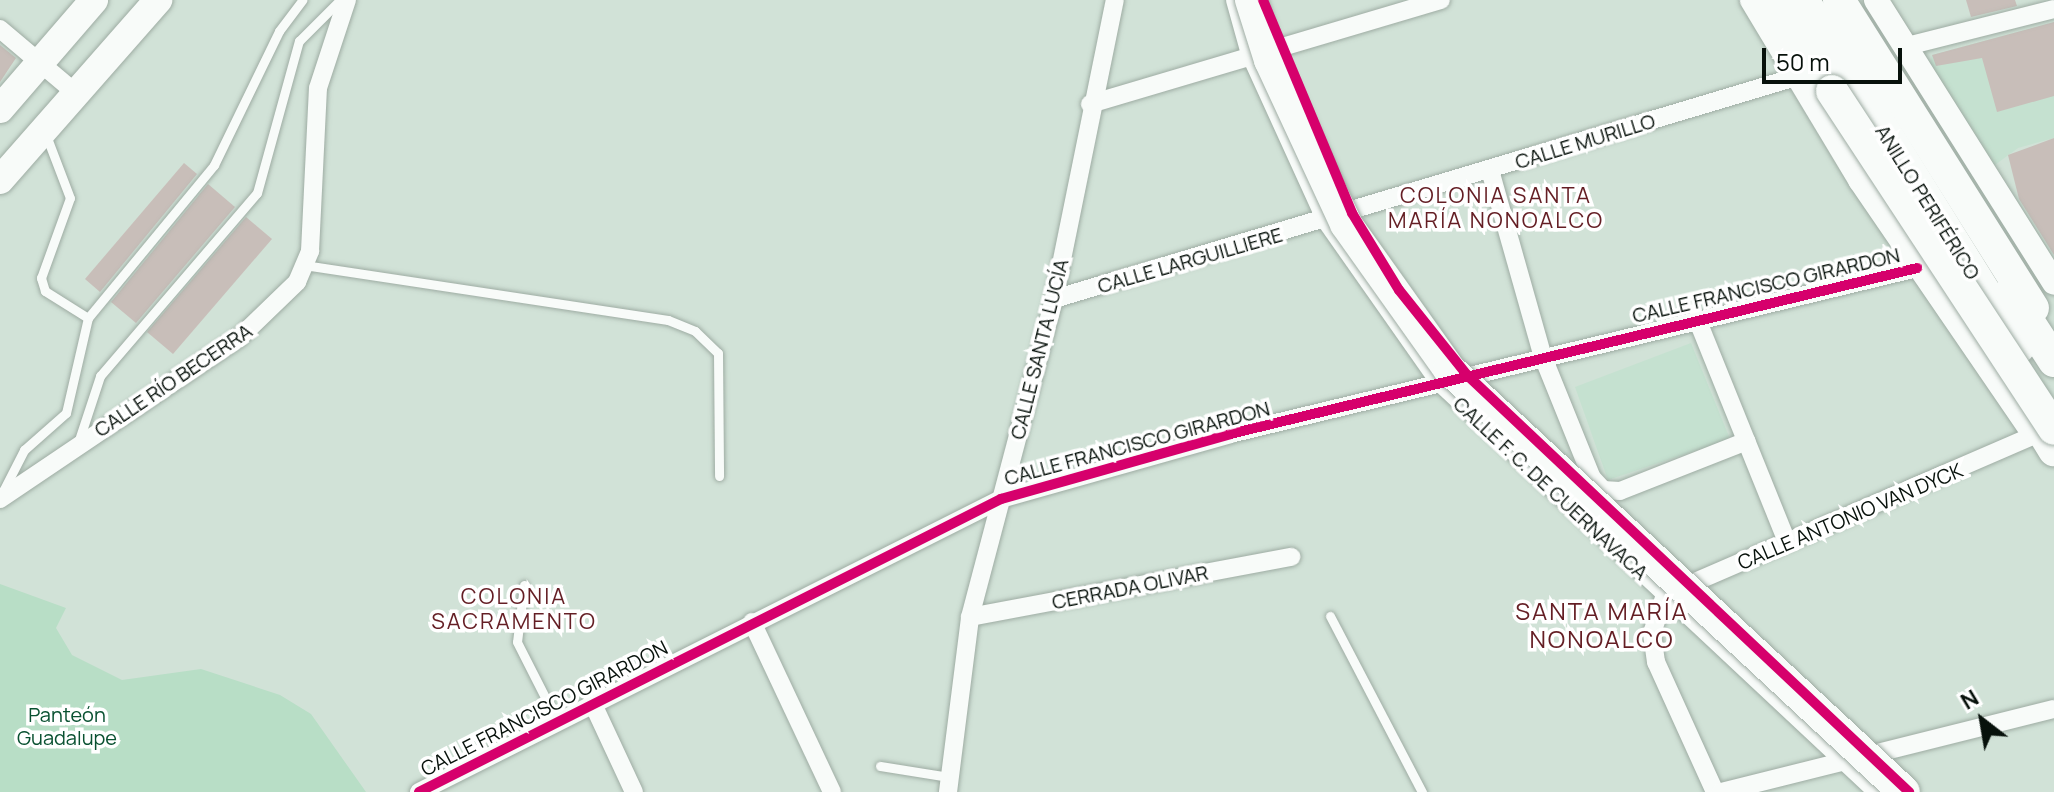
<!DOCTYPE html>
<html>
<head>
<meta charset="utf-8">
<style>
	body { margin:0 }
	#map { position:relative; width:2054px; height:792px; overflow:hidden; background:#d1e2d7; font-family:Manrope,sans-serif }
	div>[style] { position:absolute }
	.built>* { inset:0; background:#c5e1d0 }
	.green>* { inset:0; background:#b8dec6 }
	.building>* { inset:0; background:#c8beb9 }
	.roads { filter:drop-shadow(0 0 2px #9eaca3) drop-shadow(0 0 2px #9eaca3) }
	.lane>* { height:9px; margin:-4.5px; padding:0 4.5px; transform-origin:4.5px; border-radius:4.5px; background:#f8fbf9 }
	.street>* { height:18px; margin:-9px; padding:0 9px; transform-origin:9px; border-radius:9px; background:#f8fbf9 }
	.secondary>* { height:24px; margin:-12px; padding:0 12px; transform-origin:12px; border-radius:12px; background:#f8fbf9 }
	.primary>* { height:28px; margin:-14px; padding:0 14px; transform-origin:14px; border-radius:14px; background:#f8fbf9 }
	.highway>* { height:32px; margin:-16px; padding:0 16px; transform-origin:16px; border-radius:16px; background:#f8fbf9 }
	.bridges { filter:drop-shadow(0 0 2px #9eaca3) drop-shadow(0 0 2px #9eaca3) }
	.highway-bridge>* { height:32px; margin:-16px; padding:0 16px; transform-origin:16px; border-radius:16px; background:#f8fbf9 }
	.cycleway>* { height:10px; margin:-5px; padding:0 5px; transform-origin:5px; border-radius:5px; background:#d6006c }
	span { translate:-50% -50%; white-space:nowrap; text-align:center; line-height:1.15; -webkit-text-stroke:7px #fff; paint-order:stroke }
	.street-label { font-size:20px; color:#07110b }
	.park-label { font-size:20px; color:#095131 }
	.neighbourhood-label { font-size:22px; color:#641e24; letter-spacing:2px }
	.quarter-label { font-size:24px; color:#641e24; letter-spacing:2px }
	.north { position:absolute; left:1942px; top:680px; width:80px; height:80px; -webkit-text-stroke:6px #fff; paint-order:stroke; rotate:329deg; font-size:22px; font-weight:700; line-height:32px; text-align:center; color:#07110b }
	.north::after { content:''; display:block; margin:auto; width:28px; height:36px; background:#07110b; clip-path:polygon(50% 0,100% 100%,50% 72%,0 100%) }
	.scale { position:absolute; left:1762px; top:48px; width:140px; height:36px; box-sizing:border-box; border:4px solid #07110b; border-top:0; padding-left:10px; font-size:24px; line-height:28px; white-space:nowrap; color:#07110b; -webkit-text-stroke:6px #fff; paint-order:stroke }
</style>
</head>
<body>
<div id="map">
	<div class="built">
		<div style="clip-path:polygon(2054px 22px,2054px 138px,2018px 148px,1988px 170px,1928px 71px,1932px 55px)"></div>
		<div style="clip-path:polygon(1691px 343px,1730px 439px,1608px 480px,1575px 387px)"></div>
	</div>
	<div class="green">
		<div style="clip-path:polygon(0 584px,66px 608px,56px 628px,72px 655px,122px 680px,201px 669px,280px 695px,311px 714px,366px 792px,0 792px)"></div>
	</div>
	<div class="building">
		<div style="clip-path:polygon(1966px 0,2015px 0,2017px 6px,1971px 17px)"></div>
		<div style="clip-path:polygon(2054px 22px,2054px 96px,1997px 112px,1982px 58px,1936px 66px,1932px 55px)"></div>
		<div style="clip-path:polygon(0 45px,16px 58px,0 82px)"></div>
		<div style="clip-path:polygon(2054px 138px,2054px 255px,2019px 199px,2008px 155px)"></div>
		<div style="clip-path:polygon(184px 163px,197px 174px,100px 292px,85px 279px)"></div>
		<div style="clip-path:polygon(208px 184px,235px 207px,136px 323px,111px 302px)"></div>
		<div style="clip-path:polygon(246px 217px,272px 239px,173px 354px,147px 332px)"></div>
	</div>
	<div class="roads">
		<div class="lane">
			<div style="left:304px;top:265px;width:368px;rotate:8.6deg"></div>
			<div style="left:668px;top:320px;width:29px;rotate:22deg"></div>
			<div style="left:695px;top:331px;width:32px;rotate:44deg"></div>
			<div style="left:718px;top:353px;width:123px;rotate:89.5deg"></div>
			<div style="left:88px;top:318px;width:198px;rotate:-50.5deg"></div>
			<div style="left:214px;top:165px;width:149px;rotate:-64.1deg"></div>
			<div style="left:279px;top:31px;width:39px;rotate:-53deg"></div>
			<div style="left:78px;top:443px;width:71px;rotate:-71.8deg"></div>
			<div style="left:100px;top:376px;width:241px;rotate:-49.4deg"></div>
			<div style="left:257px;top:193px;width:158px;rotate:-74.6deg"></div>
			<div style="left:299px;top:41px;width:58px;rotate:-45deg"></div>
			<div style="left:1px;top:495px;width:51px;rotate:-62.9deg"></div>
			<div style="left:24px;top:450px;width:56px;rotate:-41.4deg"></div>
			<div style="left:66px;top:413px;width:98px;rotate:-77deg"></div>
			<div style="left:88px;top:318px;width:51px;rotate:-147.9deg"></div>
			<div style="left:45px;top:291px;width:14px;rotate:-107deg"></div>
			<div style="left:41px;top:278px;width:85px;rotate:-70.1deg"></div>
			<div style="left:70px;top:198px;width:67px;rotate:-110.9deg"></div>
			<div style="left:524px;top:585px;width:57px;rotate:97deg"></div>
			<div style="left:517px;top:642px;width:89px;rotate:63.1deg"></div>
			<div style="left:1330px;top:616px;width:199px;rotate:62.4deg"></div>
			<div style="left:880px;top:766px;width:70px;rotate:9.1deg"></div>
		</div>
		<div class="street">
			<div style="left:1235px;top:0;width:56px;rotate:74.5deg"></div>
			<div style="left:1250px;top:54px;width:183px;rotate:65.5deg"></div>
			<div style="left:1326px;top:221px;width:197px;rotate:54.9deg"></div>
			<div style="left:1439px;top:382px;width:600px;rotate:43.11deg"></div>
			<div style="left:0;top:29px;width:102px;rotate:40.2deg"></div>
			<div style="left:1903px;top:47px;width:156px;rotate:-14.1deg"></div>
			<div style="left:1090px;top:104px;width:366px;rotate:-16.5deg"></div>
			<div style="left:1490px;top:170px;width:194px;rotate:74.2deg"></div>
			<div style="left:1543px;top:357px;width:131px;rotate:68deg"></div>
			<div style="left:1592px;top:478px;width:16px;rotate:47deg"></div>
			<div style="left:1603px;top:490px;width:17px;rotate:3deg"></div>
			<div style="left:1620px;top:491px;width:136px;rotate:-21.5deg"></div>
			<div style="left:1054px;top:299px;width:778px;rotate:-16.66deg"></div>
			<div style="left:1697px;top:319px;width:240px;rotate:68deg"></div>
			<div style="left:0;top:499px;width:288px;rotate:-34deg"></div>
			<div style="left:239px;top:338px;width:81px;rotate:-44deg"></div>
			<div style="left:297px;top:282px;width:34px;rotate:-67deg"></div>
			<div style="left:310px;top:251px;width:163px;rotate:-87.2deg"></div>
			<div style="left:318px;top:88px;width:93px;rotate:-71.8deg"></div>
			<div style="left:970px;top:617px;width:327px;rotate:-10.6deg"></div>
			<div style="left:752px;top:622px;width:188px;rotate:64.8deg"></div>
			<div style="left:592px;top:702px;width:99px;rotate:65deg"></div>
			<div style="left:419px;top:792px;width:652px;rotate:-26.72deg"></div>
			<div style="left:1001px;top:499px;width:238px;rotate:-15.8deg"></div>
			<div style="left:1230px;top:434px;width:707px;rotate:-13.58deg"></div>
			<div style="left:948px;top:792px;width:176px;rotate:-82.8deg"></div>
			<div style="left:970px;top:617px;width:329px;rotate:-75.2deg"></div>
			<div style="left:1054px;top:299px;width:305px;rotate:-78.5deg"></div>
			<div style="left:1715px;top:792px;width:143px;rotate:-114.4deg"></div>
			<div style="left:1656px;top:662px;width:29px;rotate:-98deg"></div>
			<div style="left:1652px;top:633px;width:40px;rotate:-71.1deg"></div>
			<div style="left:1665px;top:595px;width:402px;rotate:-23.4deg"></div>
			<div style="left:1721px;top:792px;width:343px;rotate:-14deg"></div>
		</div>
		<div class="secondary">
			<div style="left:1752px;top:0;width:210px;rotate:59deg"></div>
			<div style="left:1860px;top:180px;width:299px;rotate:55.6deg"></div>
			<div style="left:1876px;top:0;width:334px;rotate:57.8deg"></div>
		</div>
		<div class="primary">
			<div style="left:0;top:109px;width:144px;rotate:-49.2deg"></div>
			<div style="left:0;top:180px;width:240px;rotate:-48.7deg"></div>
		</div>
		<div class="highway">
			<div style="left:1777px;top:0;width:106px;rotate:58.9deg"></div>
			<div style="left:1803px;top:0;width:409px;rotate:58.1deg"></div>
			<div style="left:1839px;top:0;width:364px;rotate:57.8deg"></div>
			<div style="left:2010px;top:293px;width:81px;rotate:57.1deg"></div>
			<div style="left:2027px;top:406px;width:52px;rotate:58.5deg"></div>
		</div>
	</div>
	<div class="bridges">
		<div class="highway-bridge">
			<div style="left:1251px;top:0;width:63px;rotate:72.4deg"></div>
			<div style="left:1270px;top:60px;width:181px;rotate:65.1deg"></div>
			<div style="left:1346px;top:224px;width:178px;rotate:54.6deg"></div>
			<div style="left:1449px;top:369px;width:621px;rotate:42.91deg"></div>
			<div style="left:1832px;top:91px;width:404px;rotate:56.7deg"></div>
		</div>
	</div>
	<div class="cycleway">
		<div style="left:1263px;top:0;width:231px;rotate:67.3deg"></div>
		<div style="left:1352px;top:213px;width:90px;rotate:58.6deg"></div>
		<div style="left:1399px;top:290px;width:109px;rotate:51.3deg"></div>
		<div style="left:1467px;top:375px;width:608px;rotate:43.33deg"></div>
		<div style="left:419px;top:792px;width:652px;rotate:-26.72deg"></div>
		<div style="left:1001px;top:499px;width:238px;rotate:-15.8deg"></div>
		<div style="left:1230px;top:434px;width:707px;rotate:-13.58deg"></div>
	</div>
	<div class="street-label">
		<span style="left:1585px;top:141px;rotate:-17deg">CALLE MURILLO</span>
		<span style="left:1928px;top:202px;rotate:58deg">ANILLO PERIFÉRICO</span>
		<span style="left:1190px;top:260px;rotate:-16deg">CALLE LARGUILLIERE</span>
		<span style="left:1766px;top:285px;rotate:-13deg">CALLE FRANCISCO GIRARDON</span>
		<span style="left:1039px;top:349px;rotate:-76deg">CALLE SANTA LUCÍA</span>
		<span style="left:173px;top:380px;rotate:-34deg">CALLE RÍO BECERRA</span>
		<span style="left:1137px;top:443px;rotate:-15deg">CALLE FRANCISCO GIRARDON</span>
		<span style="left:1551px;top:488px;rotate:43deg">CALLE F. C. DE CUERNAVACA</span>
		<span style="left:1850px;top:516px;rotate:-23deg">CALLE ANTONIO VAN DYCK</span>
		<span style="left:1130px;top:587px;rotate:-11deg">CERRADA OLIVAR</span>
		<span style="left:544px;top:708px;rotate:-27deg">CALLE FRANCISCO GIRARDON</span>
	</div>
	<div class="park-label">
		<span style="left:67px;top:726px">Panteón<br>Guadalupe</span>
	</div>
	<div class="neighbourhood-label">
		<span style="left:1496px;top:208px">COLONIA SANTA<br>MARÍA NONOALCO</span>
		<span style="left:514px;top:609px">COLONIA<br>SACRAMENTO</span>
	</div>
	<div class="quarter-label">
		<span style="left:1602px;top:625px">SANTA MARÍA<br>NONOALCO</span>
	</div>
	<div class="north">N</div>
	<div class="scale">50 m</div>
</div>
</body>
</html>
